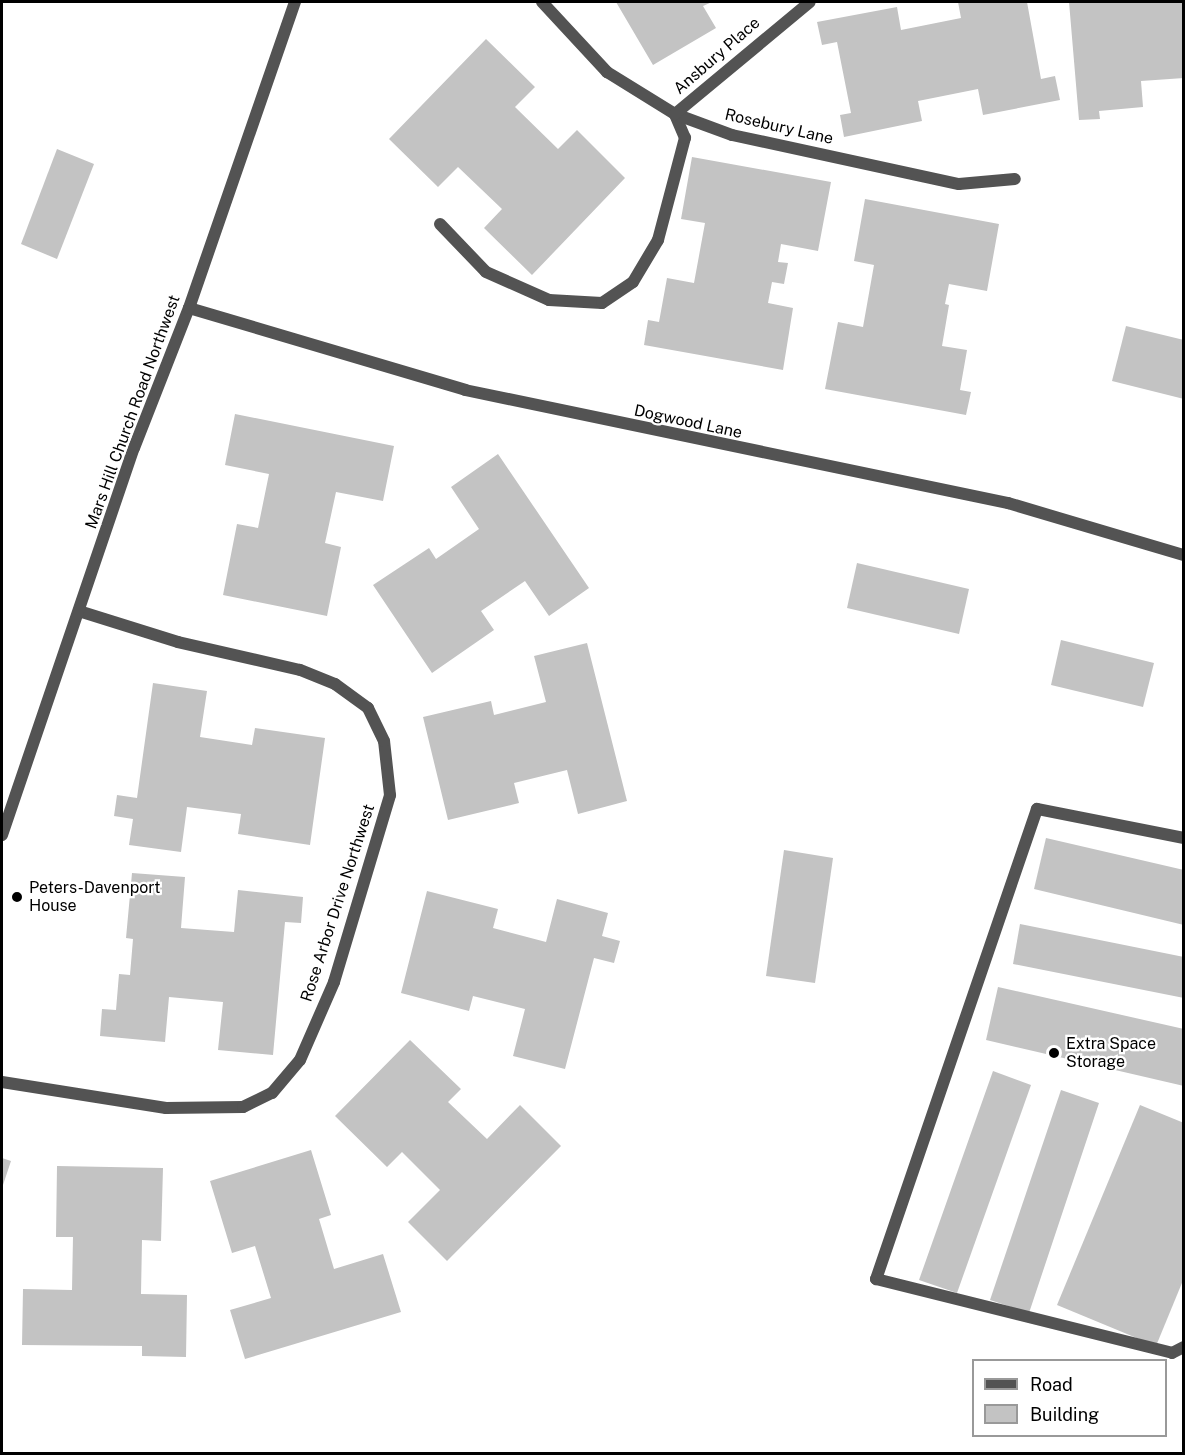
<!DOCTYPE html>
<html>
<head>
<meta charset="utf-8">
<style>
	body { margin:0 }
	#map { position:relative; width:1185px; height:1455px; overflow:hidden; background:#fff; font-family:"Public Sans",sans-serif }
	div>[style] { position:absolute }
	.building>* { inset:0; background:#c3c3c3 }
	.service>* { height:12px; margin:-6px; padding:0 6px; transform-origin:6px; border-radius:6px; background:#535353 }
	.minor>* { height:12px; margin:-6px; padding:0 6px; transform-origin:6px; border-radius:6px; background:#535353 }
	.tertiary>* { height:12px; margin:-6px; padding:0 6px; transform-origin:6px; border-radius:6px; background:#535353 }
	.dots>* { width:16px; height:16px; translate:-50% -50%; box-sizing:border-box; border:3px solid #fff; border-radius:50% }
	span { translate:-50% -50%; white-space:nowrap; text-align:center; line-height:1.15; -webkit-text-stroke:4.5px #fff; paint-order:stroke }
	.street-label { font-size:16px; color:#000 }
	.poi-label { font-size:16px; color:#000 }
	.left { translate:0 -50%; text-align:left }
	.frame { position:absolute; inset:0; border:3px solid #000; pointer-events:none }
	.legend { position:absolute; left:972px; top:1359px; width:195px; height:78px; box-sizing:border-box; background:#fff; border:2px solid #999; margin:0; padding:8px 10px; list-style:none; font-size:18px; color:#000 }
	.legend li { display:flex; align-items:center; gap:12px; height:30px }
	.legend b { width:30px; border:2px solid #999 }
</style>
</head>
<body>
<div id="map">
	<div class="building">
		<div style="clip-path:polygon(616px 2px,712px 2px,703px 6px,716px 28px,653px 65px)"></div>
		<div style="clip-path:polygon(958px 2px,1027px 2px,1041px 79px,1055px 76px,1060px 100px,983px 115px,978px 89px,918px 101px,922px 121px,844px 137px,840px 115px,851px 113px,837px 42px,822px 45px,817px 22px,897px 7px,901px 30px,961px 18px)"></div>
		<div style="clip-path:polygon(1069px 2px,1184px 2px,1184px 78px,1141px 81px,1143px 107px,1099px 111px,1100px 119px,1079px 120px)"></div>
		<div style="clip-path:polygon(486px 39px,535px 87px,515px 107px,558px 149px,577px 130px,625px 178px,532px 275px,484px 228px,502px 209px,458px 167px,438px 187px,389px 139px)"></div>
		<div style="clip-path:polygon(57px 149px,94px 164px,57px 259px,21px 244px)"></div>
		<div style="clip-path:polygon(692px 157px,831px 182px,818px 251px,781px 244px,778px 262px,788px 263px,784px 284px,772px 282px,768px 303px,793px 308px,783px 370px,644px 345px,648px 320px,659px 322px,667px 278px,694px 283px,705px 223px,681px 219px)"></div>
		<div style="clip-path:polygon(865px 199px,999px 224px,987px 291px,949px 284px,945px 304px,949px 305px,942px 346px,967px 350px,960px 390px,971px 392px,966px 415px,825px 389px,838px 322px,863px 327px,874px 265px,854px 261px)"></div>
		<div style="clip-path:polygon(1126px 326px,1184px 340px,1184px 399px,1112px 381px)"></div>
		<div style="clip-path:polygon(235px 414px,394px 446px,383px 501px,336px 492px,325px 543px,341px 547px,327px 616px,223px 595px,237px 524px,258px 528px,269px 474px,225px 465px)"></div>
		<div style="clip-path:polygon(498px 454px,589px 588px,549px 616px,525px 581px,481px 611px,494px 630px,432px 673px,373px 585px,429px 548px,436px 559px,479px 529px,451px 487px)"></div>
		<div style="clip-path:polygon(857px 563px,969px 589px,959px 634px,847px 608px)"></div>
		<div style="clip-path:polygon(1061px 640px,1154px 663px,1143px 707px,1051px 685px)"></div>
		<div style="clip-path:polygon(587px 643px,627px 801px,578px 814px,567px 770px,514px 783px,519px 803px,448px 820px,423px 717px,491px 701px,494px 715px,546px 702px,534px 656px)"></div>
		<div style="clip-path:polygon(153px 683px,207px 691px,200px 737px,252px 745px,255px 728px,325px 738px,310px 845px,238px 834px,241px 814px,187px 807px,181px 852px,129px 845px,133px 819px,114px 816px,117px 795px,137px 798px)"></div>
		<div style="clip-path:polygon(1046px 838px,1184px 870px,1184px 925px,1034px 889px)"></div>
		<div style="clip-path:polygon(784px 850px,833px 858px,815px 983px,766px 976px)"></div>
		<div style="clip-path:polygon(132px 873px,185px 877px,181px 928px,234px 932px,238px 890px,303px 897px,301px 923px,285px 922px,273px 1055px,218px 1050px,223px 1002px,169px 997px,165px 1042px,100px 1036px,102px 1009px,116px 1010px,119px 974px,130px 975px,133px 939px,126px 938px)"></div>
		<div style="clip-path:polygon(427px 891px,498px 909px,493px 928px,546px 942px,557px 899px,608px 913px,602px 936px,620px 941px,614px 963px,594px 958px,565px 1069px,513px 1056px,525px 1009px,473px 996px,469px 1011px,401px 993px)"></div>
		<div style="clip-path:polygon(1020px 924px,1184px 957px,1184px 998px,1013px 964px)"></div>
		<div style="clip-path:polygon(998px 987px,1184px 1029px,1184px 1086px,986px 1040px)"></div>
		<div style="clip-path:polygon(410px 1040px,461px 1089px,448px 1102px,487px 1139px,520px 1105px,561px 1146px,447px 1261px,408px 1222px,440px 1190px,402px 1152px,387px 1167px,335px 1116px)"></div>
		<div style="clip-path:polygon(993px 1071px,1031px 1085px,957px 1293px,919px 1280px)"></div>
		<div style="clip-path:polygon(1061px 1090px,1099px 1103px,1029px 1313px,990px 1300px)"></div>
		<div style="clip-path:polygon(1140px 1105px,1184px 1123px,1184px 1278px,1156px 1346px,1057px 1305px)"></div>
		<div style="clip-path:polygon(311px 1150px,331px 1215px,319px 1219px,334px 1269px,383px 1254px,401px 1312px,245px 1359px,230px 1310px,271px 1298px,255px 1246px,232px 1253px,210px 1181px)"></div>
		<div style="clip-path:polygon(2px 1158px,11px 1161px,2px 1188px)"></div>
		<div style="clip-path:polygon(57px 1166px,163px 1168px,161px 1241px,142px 1240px,141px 1294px,187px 1295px,186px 1357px,142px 1356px,142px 1346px,22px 1345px,23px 1289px,72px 1290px,73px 1237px,56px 1237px)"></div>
	</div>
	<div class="service">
		<div style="left:440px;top:224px;width:66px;rotate:46.2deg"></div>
		<div style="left:486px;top:272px;width:69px;rotate:24deg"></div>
		<div style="left:549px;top:300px;width:53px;rotate:3.2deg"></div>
		<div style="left:602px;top:303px;width:37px;rotate:-34deg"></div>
		<div style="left:633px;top:282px;width:49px;rotate:-59.2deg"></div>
		<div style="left:658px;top:240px;width:106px;rotate:-75.2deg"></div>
		<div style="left:685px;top:138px;width:26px;rotate:-113deg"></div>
		<div style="left:1184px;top:838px;width:150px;rotate:-168.8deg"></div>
		<div style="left:1037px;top:809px;width:497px;rotate:108.9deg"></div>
		<div style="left:876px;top:1279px;width:305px;rotate:14deg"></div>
		<div style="left:1172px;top:1353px;width:13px;rotate:-27deg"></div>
	</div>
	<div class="minor">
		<div style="left:542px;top:2px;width:96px;rotate:47.1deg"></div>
		<div style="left:607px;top:72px;width:80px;rotate:31.7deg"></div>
		<div style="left:675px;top:114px;width:61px;rotate:20.2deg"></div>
		<div style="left:732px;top:135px;width:232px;rotate:12.2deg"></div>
		<div style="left:959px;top:184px;width:56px;rotate:-5.1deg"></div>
		<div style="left:675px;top:114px;width:175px;rotate:-39.7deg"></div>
		<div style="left:189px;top:308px;width:288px;rotate:16.5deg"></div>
		<div style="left:465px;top:390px;width:555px;rotate:11.76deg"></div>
		<div style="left:1008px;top:503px;width:184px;rotate:16.5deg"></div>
		<div style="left:2px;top:1082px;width:166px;rotate:9deg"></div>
		<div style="left:166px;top:1108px;width:77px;rotate:-0.7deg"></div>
		<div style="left:243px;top:1107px;width:32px;rotate:-26deg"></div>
		<div style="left:272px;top:1093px;width:43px;rotate:-49.7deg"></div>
		<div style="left:300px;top:1060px;width:85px;rotate:-66.4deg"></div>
		<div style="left:334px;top:982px;width:195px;rotate:-73.3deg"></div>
		<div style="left:390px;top:795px;width:54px;rotate:-96.3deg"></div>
		<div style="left:384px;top:741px;width:37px;rotate:-116deg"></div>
		<div style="left:368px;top:708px;width:41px;rotate:-144deg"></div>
		<div style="left:335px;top:684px;width:38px;rotate:-158deg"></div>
		<div style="left:300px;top:670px;width:125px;rotate:-167.1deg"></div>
		<div style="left:178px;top:642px;width:104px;rotate:-162.6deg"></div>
	</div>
	<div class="tertiary">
		<div style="left:2px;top:835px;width:409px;rotate:-71.2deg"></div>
		<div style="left:134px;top:448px;width:150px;rotate:-68.6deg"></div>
		<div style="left:189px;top:308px;width:324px;rotate:-70.9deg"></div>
	</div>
	<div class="dots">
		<div style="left:17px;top:897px;background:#000"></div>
		<div style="left:1054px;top:1053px;background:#000"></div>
	</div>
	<div class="street-label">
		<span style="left:717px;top:56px;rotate:-41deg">Ansbury Place</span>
		<span style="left:779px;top:127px;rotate:13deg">Rosebury Lane</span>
		<span style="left:133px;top:412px;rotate:-70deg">Mars Hill Church Road Northwest</span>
		<span style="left:688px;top:422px;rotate:12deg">Dogwood Lane</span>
		<span style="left:338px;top:903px;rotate:-72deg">Rose Arbor Drive Northwest</span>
	</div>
	<div class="poi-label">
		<span class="left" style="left:29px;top:897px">Peters-Davenport<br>House</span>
		<span class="left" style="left:1066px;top:1053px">Extra Space<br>Storage</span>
	</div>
	<div class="frame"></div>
	<ul class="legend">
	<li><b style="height:8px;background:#535353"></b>Road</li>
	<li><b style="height:16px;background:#c3c3c3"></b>Building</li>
	</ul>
</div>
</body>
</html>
